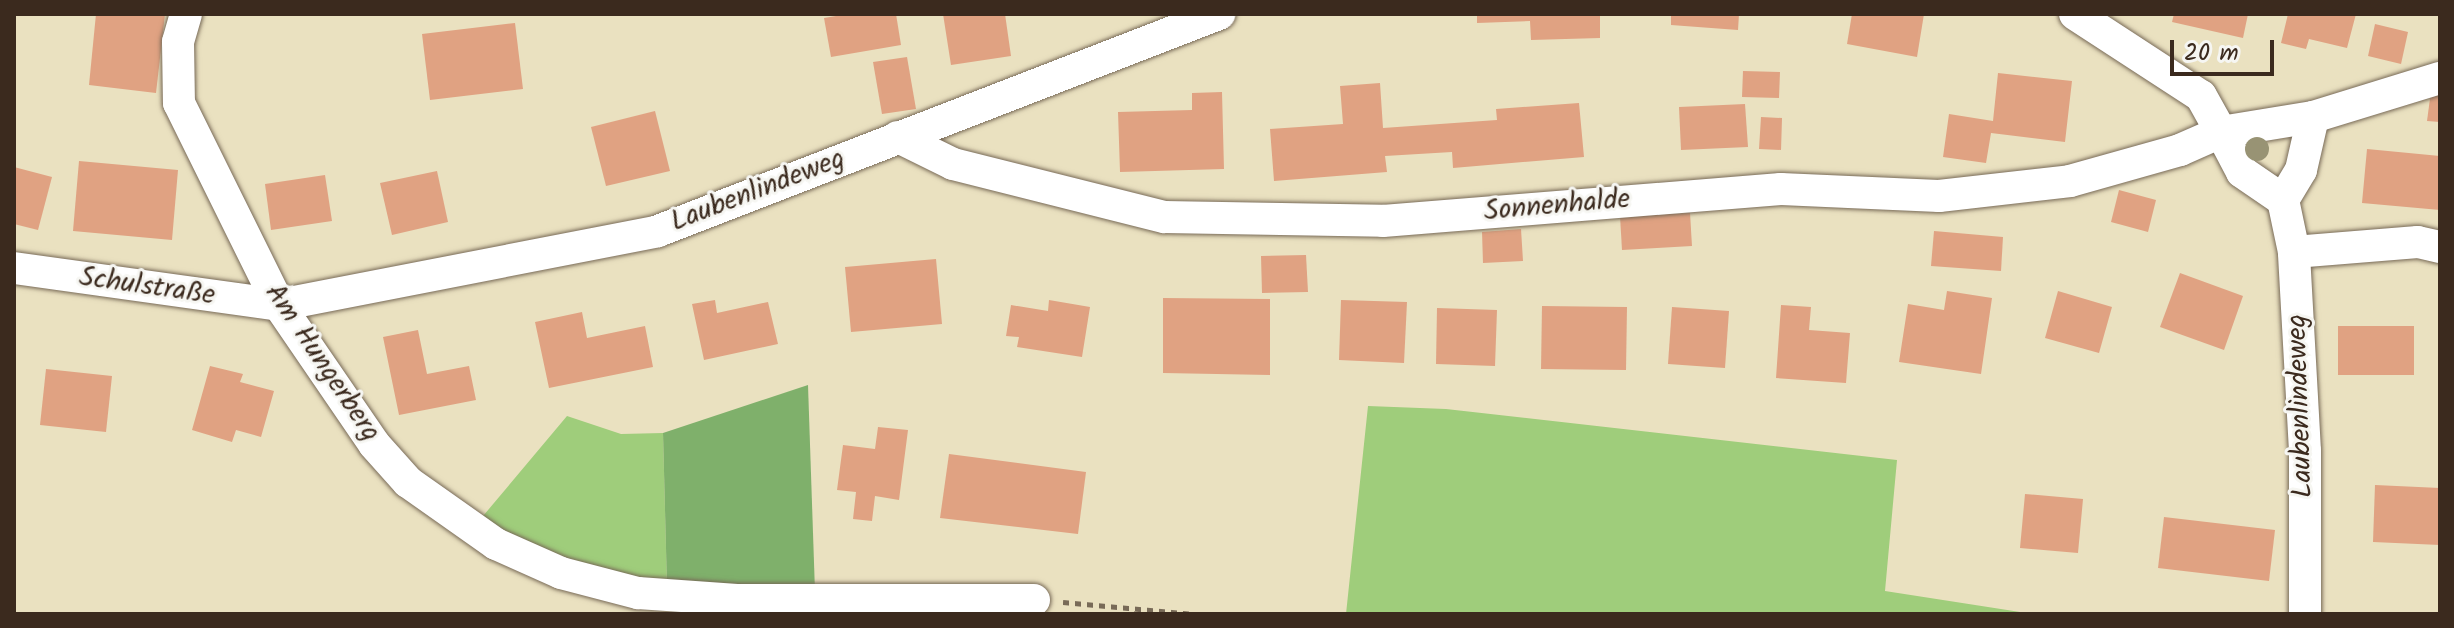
<!DOCTYPE html>
<html>
<head>
<meta charset="utf-8">
<style>
	body { margin:0 }
	#map { position:relative; width:2454px; height:628px; overflow:hidden; background:#eae1c0; font-family:Kalam,sans-serif }
	div>[style] { position:absolute }
	.green>* { inset:0; background:#9fcd7b }
	.forest>* { inset:0; background:#7fb06b }
	.building>* { inset:0; background:#e0a282 }
	.path>* { height:5px; margin-top:-2.5px; transform-origin:0; background:repeating-linear-gradient(90deg,#786a57 0 6px,transparent 0 12px) }
	.roads { filter:drop-shadow(0 0 2px #786a57) drop-shadow(0 0 2px #786a57) }
	.street>* { height:32px; margin:-16px; padding:0 16px; transform-origin:16px; border-radius:16px; background:#fff }
	.trees>* { width:24px; height:24px; margin:-12px; border-radius:50%; background:#989374 }
	span { translate:-50% -50%; white-space:nowrap; text-align:center; line-height:1.15; -webkit-text-stroke:6px #f6f6f2; paint-order:stroke }
	.street-label { font-size:28px; color:#3b2a1e }
	.frame { position:absolute; inset:0; border:16px solid #3b2a1e; pointer-events:none }
	.scale { position:absolute; left:2170px; top:40px; width:104px; height:36px; box-sizing:border-box; border:4px solid #3b2a1e; border-top:0; padding-left:10px; font-size:24px; line-height:28px; white-space:nowrap; color:#3b2a1e; -webkit-text-stroke:6px #f6f6f2; paint-order:stroke }
</style>
</head>
<body>
<div id="map">
	<div class="green">
		<div style="clip-path:polygon(1368px 406px,1446px 409px,1897px 460px,1885px 591px,2033px 614px,1346px 614px)"></div>
		<div style="clip-path:polygon(567px 416px,621px 434px,663px 433px,667px 587px,618px 580px,478px 522px)"></div>
	</div>
	<div class="forest">
		<div style="clip-path:polygon(808px 385px,815px 592px,667px 587px,663px 433px)"></div>
	</div>
	<div class="building">
		<div style="clip-path:polygon(96px 14px,165px 14px,156px 93px,89px 85px)"></div>
		<div style="clip-path:polygon(848px 14px,896px 14px,901px 45px,831px 57px,824px 18px)"></div>
		<div style="clip-path:polygon(943px 14px,1005px 14px,1011px 56px,951px 65px)"></div>
		<div style="clip-path:polygon(1477px 14px,1600px 14px,1600px 38px,1531px 40px,1530px 21px,1477px 23px)"></div>
		<div style="clip-path:polygon(1671px 14px,1739px 14px,1738px 30px,1671px 25px)"></div>
		<div style="clip-path:polygon(1852px 14px,1924px 14px,1917px 57px,1847px 44px)"></div>
		<div style="clip-path:polygon(2174px 14px,2248px 14px,2243px 38px,2172px 22px)"></div>
		<div style="clip-path:polygon(2288px 14px,2356px 14px,2347px 48px,2309px 39px,2306px 49px,2281px 43px)"></div>
		<div style="clip-path:polygon(515px 23px,523px 89px,430px 100px,422px 34px)"></div>
		<div style="clip-path:polygon(2375px 24px,2408px 32px,2401px 64px,2368px 56px)"></div>
		<div style="clip-path:polygon(907px 57px,916px 109px,882px 114px,873px 62px)"></div>
		<div style="clip-path:polygon(1743px 71px,1780px 72px,1779px 98px,1742px 97px)"></div>
		<div style="clip-path:polygon(1998px 73px,2072px 81px,2065px 142px,1991px 133px,1986px 163px,1943px 157px,1949px 114px,1993px 121px)"></div>
		<div style="clip-path:polygon(1380px 83px,1383px 128px,1497px 120px,1496px 109px,1579px 103px,1584px 157px,1453px 168px,1452px 152px,1385px 156px,1387px 172px,1274px 181px,1270px 129px,1343px 124px,1340px 86px)"></div>
		<div style="clip-path:polygon(2431px 91px,2440px 92px,2440px 122px,2427px 121px)"></div>
		<div style="clip-path:polygon(1222px 92px,1224px 169px,1120px 172px,1118px 112px,1192px 110px,1192px 93px)"></div>
		<div style="clip-path:polygon(1745px 104px,1748px 147px,1681px 150px,1679px 107px)"></div>
		<div style="clip-path:polygon(655px 111px,670px 171px,606px 186px,591px 127px)"></div>
		<div style="clip-path:polygon(1761px 117px,1782px 118px,1781px 150px,1759px 149px)"></div>
		<div style="clip-path:polygon(2367px 149px,2440px 156px,2440px 210px,2362px 203px)"></div>
		<div style="clip-path:polygon(79px 161px,178px 170px,172px 240px,73px 231px)"></div>
		<div style="clip-path:polygon(14px 167px,52px 177px,38px 230px,14px 224px)"></div>
		<div style="clip-path:polygon(437px 171px,448px 222px,392px 235px,380px 183px)"></div>
		<div style="clip-path:polygon(325px 175px,332px 221px,271px 230px,265px 184px)"></div>
		<div style="clip-path:polygon(2119px 190px,2156px 200px,2148px 232px,2111px 222px)"></div>
		<div style="clip-path:polygon(1690px 213px,1692px 246px,1622px 250px,1620px 216px)"></div>
		<div style="clip-path:polygon(1521px 229px,1523px 261px,1483px 263px,1482px 232px)"></div>
		<div style="clip-path:polygon(1934px 231px,2003px 237px,2001px 271px,1931px 266px)"></div>
		<div style="clip-path:polygon(1306px 255px,1308px 292px,1262px 293px,1261px 256px)"></div>
		<div style="clip-path:polygon(936px 259px,942px 324px,851px 332px,845px 267px)"></div>
		<div style="clip-path:polygon(2180px 273px,2243px 296px,2224px 350px,2160px 327px)"></div>
		<div style="clip-path:polygon(1947px 291px,1992px 298px,1981px 374px,1899px 362px,1908px 304px,1944px 310px)"></div>
		<div style="clip-path:polygon(2058px 291px,2112px 307px,2099px 353px,2045px 338px)"></div>
		<div style="clip-path:polygon(1163px 298px,1270px 299px,1270px 375px,1163px 373px)"></div>
		<div style="clip-path:polygon(715px 300px,717px 313px,768px 302px,778px 344px,704px 360px,692px 304px)"></div>
		<div style="clip-path:polygon(1049px 300px,1090px 307px,1082px 357px,1017px 347px,1019px 337px,1006px 336px,1011px 305px,1048px 311px)"></div>
		<div style="clip-path:polygon(1341px 300px,1407px 302px,1404px 363px,1339px 360px)"></div>
		<div style="clip-path:polygon(1781px 305px,1811px 307px,1809px 330px,1850px 333px,1846px 383px,1776px 378px)"></div>
		<div style="clip-path:polygon(1542px 306px,1627px 307px,1626px 370px,1541px 369px)"></div>
		<div style="clip-path:polygon(1672px 307px,1729px 311px,1725px 368px,1668px 364px)"></div>
		<div style="clip-path:polygon(1437px 308px,1497px 310px,1495px 366px,1436px 364px)"></div>
		<div style="clip-path:polygon(582px 312px,587px 338px,645px 326px,653px 367px,549px 388px,535px 322px)"></div>
		<div style="clip-path:polygon(2338px 326px,2414px 326px,2414px 375px,2338px 375px)"></div>
		<div style="clip-path:polygon(418px 330px,427px 374px,469px 366px,476px 400px,399px 415px,383px 337px)"></div>
		<div style="clip-path:polygon(210px 366px,243px 374px,240px 382px,274px 391px,261px 437px,236px 430px,232px 442px,192px 430px)"></div>
		<div style="clip-path:polygon(46px 369px,112px 376px,106px 432px,40px 425px)"></div>
		<div style="clip-path:polygon(878px 427px,908px 430px,899px 500px,875px 496px,872px 521px,853px 519px,856px 492px,837px 490px,843px 445px,875px 449px)"></div>
		<div style="clip-path:polygon(949px 454px,1086px 472px,1078px 534px,940px 518px)"></div>
		<div style="clip-path:polygon(2375px 485px,2440px 488px,2440px 545px,2373px 542px)"></div>
		<div style="clip-path:polygon(2025px 494px,2083px 499px,2078px 553px,2020px 548px)"></div>
		<div style="clip-path:polygon(2164px 517px,2275px 530px,2269px 581px,2158px 568px)"></div>
	</div>
	<div class="path">
		<div style="left:1063px;top:602px;width:134px;rotate:5.2deg"></div>
	</div>
	<div class="roads">
		<div class="street">
			<div style="left:186px;top:14px;width:29px;rotate:106deg"></div>
			<div style="left:178px;top:42px;width:61px;rotate:89.1deg"></div>
			<div style="left:179px;top:103px;width:225px;rotate:63.7deg"></div>
			<div style="left:279px;top:305px;width:168px;rotate:55.6deg"></div>
			<div style="left:374px;top:444px;width:51px;rotate:48.2deg"></div>
			<div style="left:408px;top:482px;width:108px;rotate:35.2deg"></div>
			<div style="left:496px;top:544px;width:71px;rotate:24deg"></div>
			<div style="left:561px;top:573px;width:80px;rotate:14.6deg"></div>
			<div style="left:638px;top:593px;width:99px;rotate:4deg"></div>
			<div style="left:737px;top:600px;width:297px"></div>
			<div style="left:2075px;top:14px;width:150px;rotate:33.1deg"></div>
			<div style="left:2201px;top:96px;width:41px;rotate:60.9deg"></div>
			<div style="left:2221px;top:132px;width:93px;rotate:-9.3deg"></div>
			<div style="left:2313px;top:117px;width:133px;rotate:-17.1deg"></div>
			<div style="left:898px;top:137px;width:61px;rotate:26.1deg"></div>
			<div style="left:953px;top:164px;width:218px;rotate:14.1deg"></div>
			<div style="left:1164px;top:217px;width:219px;rotate:1deg"></div>
			<div style="left:1383px;top:221px;width:399px;rotate:-4.6deg"></div>
			<div style="left:1781px;top:189px;width:158px;rotate:2.5deg"></div>
			<div style="left:1939px;top:196px;width:132px;rotate:-6.5deg"></div>
			<div style="left:2070px;top:181px;width:114px;rotate:-15.7deg"></div>
			<div style="left:2180px;top:150px;width:45px;rotate:-23.7deg"></div>
			<div style="left:2221px;top:132px;width:45px;rotate:62.3deg"></div>
			<div style="left:2242px;top:172px;width:50px;rotate:34.3deg"></div>
			<div style="left:2294px;top:252px;width:124px;rotate:-4.6deg"></div>
			<div style="left:2418px;top:242px;width:23px;rotate:13deg"></div>
			<div style="left:14px;top:268px;width:268px;rotate:7.9deg"></div>
			<div style="left:279px;top:305px;width:386px;rotate:-11deg"></div>
			<div style="left:658px;top:231px;width:602px;rotate:-21.15deg"></div>
			<div style="left:2305px;top:614px;width:163px;rotate:-90deg"></div>
			<div style="left:2305px;top:451px;width:199px;rotate:-93.2deg"></div>
			<div style="left:2294px;top:252px;width:53px;rotate:-101.9deg"></div>
			<div style="left:2283px;top:200px;width:35px;rotate:-59deg"></div>
			<div style="left:2301px;top:170px;width:54px;rotate:-77.2deg"></div>
		</div>
	</div>
	<div class="trees">
		<div style="left:2257px;top:149px"></div>
	</div>
	<div class="street-label">
		<span style="left:758px;top:191px;rotate:-21deg">Laubenlindeweg</span>
		<span style="left:1557px;top:206px;rotate:-5deg">Sonnenhalde</span>
		<span style="left:147px;top:287px;rotate:8deg">Schulstraße</span>
		<span style="left:322px;top:363px;rotate:56deg">Am Hungerberg</span>
		<span style="left:2301px;top:406px;rotate:-92deg">Laubenlindeweg</span>
	</div>
	<div class="frame"></div>
	<div class="scale">20 m</div>
</div>
</body>
</html>
